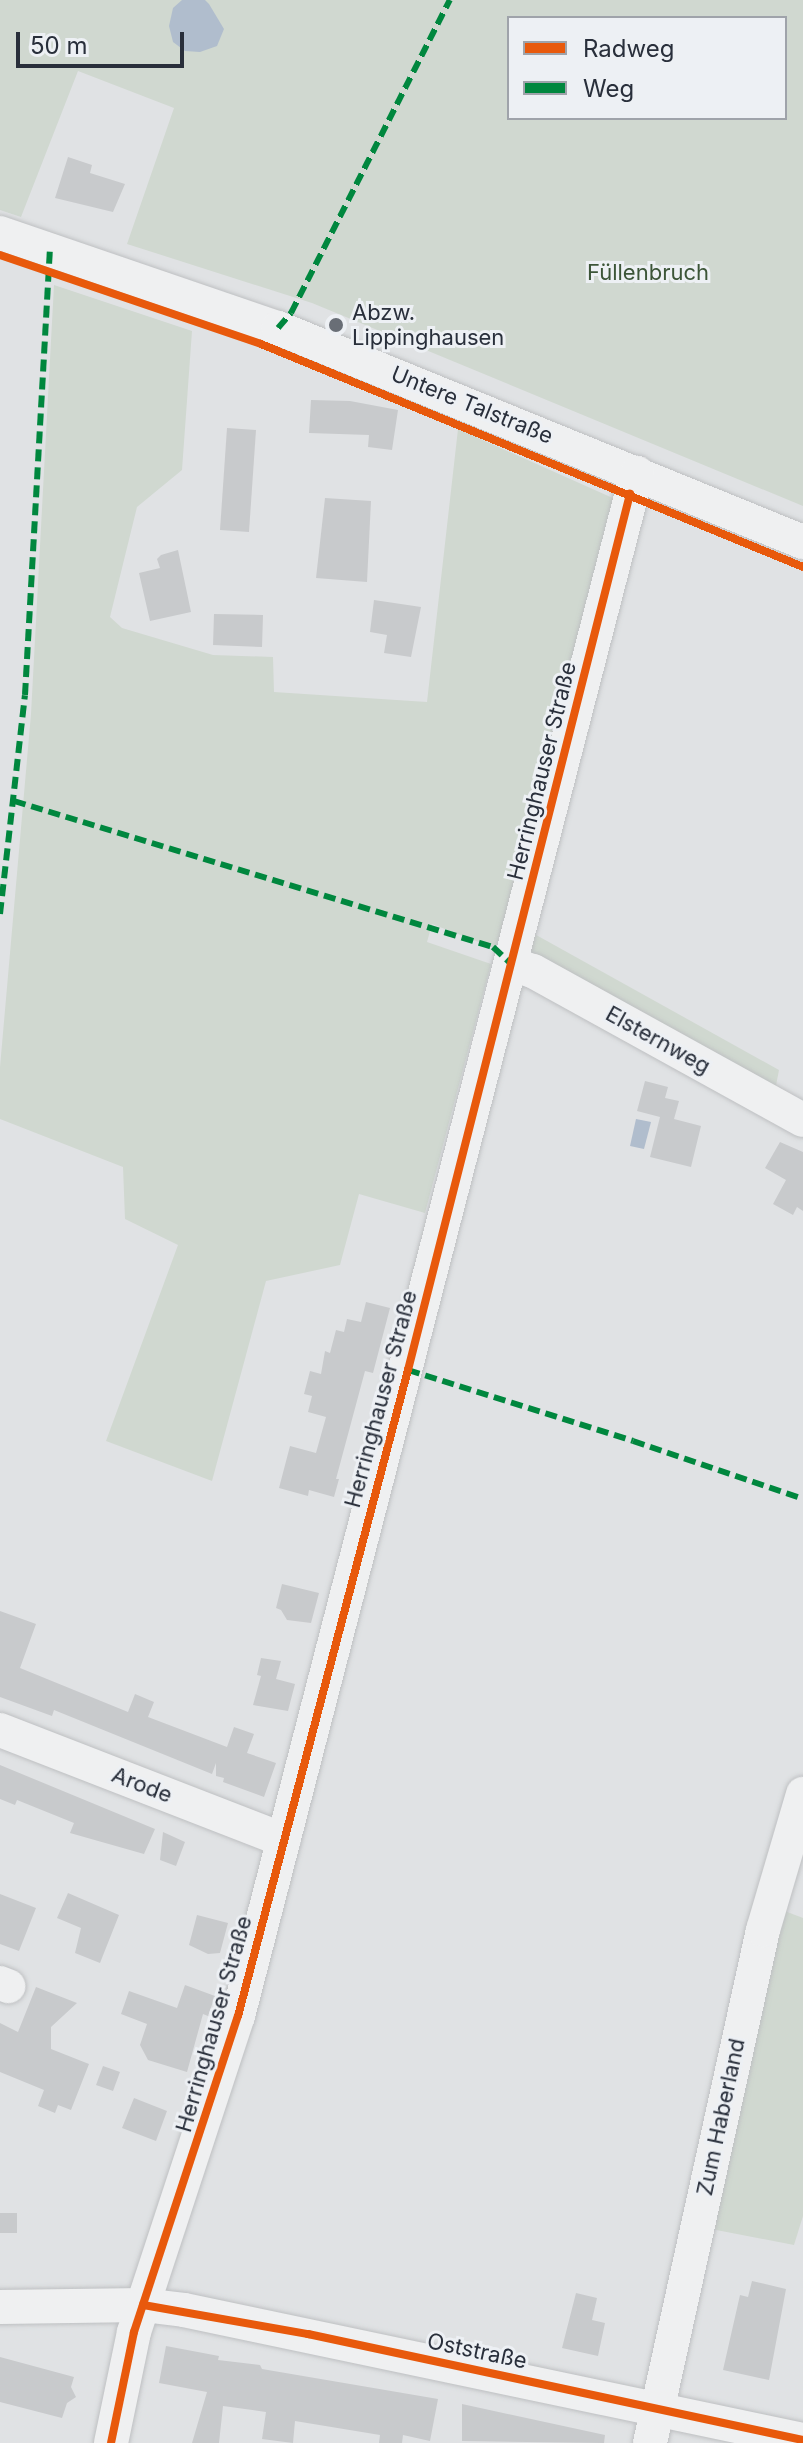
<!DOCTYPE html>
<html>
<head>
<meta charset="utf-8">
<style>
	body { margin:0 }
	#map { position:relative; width:803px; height:2443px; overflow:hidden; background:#e0e2e4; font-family:Inter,sans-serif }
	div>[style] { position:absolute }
	.green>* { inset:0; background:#d0d8d0 }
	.water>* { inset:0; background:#b0bdcd }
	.building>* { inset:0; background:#c8cacc }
	.roads { filter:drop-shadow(0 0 2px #bec0c2) drop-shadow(0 0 2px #bec0c2) }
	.minor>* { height:34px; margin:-17px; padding:0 17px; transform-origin:17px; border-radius:17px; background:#eff0f1 }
	.quiet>* { height:6px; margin-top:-3px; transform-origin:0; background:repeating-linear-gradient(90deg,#00873e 0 12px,transparent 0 18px) }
	.cycleway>* { height:8px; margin:-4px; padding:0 4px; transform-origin:4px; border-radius:4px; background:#e8590c }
	.dots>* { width:22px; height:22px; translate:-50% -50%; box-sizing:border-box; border:4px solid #edf0f4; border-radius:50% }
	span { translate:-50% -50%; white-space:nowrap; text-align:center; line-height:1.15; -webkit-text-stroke:6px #edf0f4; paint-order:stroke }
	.park-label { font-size:22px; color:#3c5538 }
	.poi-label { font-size:22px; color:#292f3b }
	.left { translate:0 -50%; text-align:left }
	.street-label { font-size:22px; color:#292f3b }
	.legend { position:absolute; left:507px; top:16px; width:280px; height:104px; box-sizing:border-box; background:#edf0f4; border:2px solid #9fa3aa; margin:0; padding:10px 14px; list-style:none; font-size:24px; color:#292f3b }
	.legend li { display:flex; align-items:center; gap:16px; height:40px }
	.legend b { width:40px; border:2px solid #9fa3aa }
	.scale { position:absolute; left:16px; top:32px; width:168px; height:36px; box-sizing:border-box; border:4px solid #292f3b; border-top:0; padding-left:10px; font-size:24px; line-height:28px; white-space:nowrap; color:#292f3b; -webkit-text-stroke:6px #edf0f4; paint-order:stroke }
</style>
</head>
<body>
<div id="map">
	<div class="green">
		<div style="clip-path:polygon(evenodd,0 0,803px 0,803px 506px,312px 303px,127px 244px,174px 108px,78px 71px,21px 217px,0 210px,0 0,509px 18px,785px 18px,785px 118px,509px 118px,509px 18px)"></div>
		<div style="clip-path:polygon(54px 285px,192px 331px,182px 470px,137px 507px,110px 617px,122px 628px,213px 655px,273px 657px,274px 692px,427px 702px,458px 429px,615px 499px,502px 951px,432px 924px,427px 942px,491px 964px,425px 1213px,359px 1194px,340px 1265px,266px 1281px,212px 1481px,106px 1441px,178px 1245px,125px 1219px,123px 1167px,0 1119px,0 1067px,31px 714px)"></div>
		<div style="clip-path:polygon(529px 931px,779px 1070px,774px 1096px,525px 960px)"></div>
		<div style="clip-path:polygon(782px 1910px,803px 1918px,803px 2216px,794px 2245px,706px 2228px)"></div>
	</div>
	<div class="water">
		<div style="clip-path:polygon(182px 0,205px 0,209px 4px,224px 29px,217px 46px,200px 52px,185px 51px,173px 42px,169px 26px,173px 8px)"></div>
		<div style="clip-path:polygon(636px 1119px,651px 1122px,644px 1149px,630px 1146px)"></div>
	</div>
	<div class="building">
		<div style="clip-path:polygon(68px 157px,92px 165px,90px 173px,125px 184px,113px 212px,55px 198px)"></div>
		<div style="clip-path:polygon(311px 400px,350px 401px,398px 410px,392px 450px,368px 447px,369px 435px,309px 433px)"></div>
		<div style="clip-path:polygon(227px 428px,256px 430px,249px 532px,220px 530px)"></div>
		<div style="clip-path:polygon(325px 498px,371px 501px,367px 582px,316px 578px)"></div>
		<div style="clip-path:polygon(178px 550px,191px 612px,150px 621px,139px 573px,160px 568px,157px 559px,161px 555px)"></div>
		<div style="clip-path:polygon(374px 600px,421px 607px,411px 657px,384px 653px,387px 635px,370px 632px)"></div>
		<div style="clip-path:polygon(214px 614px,263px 615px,262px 647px,213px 645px)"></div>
		<div style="clip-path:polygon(645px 1081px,668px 1087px,665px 1098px,679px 1101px,674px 1119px,701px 1126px,691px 1167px,650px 1157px,660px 1117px,637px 1111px)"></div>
		<div style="clip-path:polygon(780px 1142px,803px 1152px,803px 1211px,797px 1207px,793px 1215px,773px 1204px,786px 1180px,765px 1168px)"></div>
		<div style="clip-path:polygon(366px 1302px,390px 1308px,373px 1373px,365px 1371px,336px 1479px,339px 1479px,334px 1497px,309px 1490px,308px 1496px,279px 1488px,290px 1446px,316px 1453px,326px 1417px,308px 1412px,312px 1396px,304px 1394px,310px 1371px,321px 1374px,325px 1351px,330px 1353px,336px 1330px,344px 1332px,347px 1319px,361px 1322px)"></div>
		<div style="clip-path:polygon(282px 1584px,319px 1593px,311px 1623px,287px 1620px,281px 1610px,276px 1608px)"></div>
		<div style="clip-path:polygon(0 1611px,36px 1624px,20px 1668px,128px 1712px,135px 1694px,154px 1702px,148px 1717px,227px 1747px,234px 1727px,254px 1734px,247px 1753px,276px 1763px,264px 1797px,223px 1782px,224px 1778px,216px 1776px,216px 1763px,212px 1774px,54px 1710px,52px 1716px,0 1697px)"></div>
		<div style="clip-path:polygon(261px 1658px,281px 1661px,276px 1679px,295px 1684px,288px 1711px,253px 1705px,261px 1676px,257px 1675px)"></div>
		<div style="clip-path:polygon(0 1765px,155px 1829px,144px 1854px,70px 1833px,74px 1823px,17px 1800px,15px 1805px,0 1799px)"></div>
		<div style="clip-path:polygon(163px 1832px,185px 1842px,176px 1866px,160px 1860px)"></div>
		<div style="clip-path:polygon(68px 1893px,119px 1915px,100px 1963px,75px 1953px,81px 1928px,57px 1918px)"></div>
		<div style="clip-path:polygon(0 1894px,36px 1908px,19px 1951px,0 1944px)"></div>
		<div style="clip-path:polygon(197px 1915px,228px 1923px,220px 1953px,208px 1954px,189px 1945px)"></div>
		<div style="clip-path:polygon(185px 1985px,215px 1996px,208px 2016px,203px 2014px,187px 2072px,148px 2060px,140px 2045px,147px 2024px,121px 2014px,129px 1991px,177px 2008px)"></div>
		<div style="clip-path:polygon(36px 1987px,77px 2003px,51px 2027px,51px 2049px,89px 2064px,71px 2110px,58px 2105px,55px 2113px,38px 2106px,44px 2090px,0 2072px,0 2023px,18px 2032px)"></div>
		<div style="clip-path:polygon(103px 2066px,120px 2072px,113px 2091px,96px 2085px)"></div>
		<div style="clip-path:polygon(134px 2098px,167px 2111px,156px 2141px,122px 2128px)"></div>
		<div style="clip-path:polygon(0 2213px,17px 2213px,17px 2233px,0 2233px)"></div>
		<div style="clip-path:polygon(752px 2281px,786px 2289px,769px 2380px,723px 2370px,740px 2295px,748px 2297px)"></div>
		<div style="clip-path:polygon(576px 2293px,597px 2298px,592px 2320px,605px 2323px,598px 2356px,562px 2348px)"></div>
		<div style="clip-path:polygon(166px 2346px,219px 2356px,218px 2360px,260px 2365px,262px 2369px,438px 2399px,430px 2441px,403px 2435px,402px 2443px,379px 2443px,380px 2435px,295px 2421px,293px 2443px,262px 2439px,266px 2412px,223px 2406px,219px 2443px,192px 2443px,207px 2392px,159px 2383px)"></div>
		<div style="clip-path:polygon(0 2357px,74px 2377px,71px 2387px,76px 2397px,67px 2403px,62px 2418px,0 2402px)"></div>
		<div style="clip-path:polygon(462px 2404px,605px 2435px,604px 2443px,462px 2441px)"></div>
	</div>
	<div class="roads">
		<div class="minor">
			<div style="left:0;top:233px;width:294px;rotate:18.9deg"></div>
			<div style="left:278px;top:328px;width:567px;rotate:22.18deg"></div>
			<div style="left:511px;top:964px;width:23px;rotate:18deg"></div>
			<div style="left:533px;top:971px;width:308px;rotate:28.9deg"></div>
			<div style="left:0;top:1730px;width:304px;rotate:21.2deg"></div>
			<div style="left:0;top:1983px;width:9px;rotate:21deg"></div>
			<div style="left:0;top:2307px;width:143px;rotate:-0.8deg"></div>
			<div style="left:143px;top:2305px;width:41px;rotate:7deg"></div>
			<div style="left:184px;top:2310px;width:633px;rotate:11.86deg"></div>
			<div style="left:111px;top:2443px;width:113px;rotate:-78.3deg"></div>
			<div style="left:134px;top:2332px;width:333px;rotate:-71.8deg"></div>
			<div style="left:238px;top:2016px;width:1594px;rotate:-75.5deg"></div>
			<div style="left:650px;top:2443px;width:525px;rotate:-77.58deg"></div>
			<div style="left:763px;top:1930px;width:142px;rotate:-73.6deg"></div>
		</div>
	</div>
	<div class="quiet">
		<div style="left:278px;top:328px;width:20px;rotate:-49deg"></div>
		<div style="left:291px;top:313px;width:351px;rotate:-63.1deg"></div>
		<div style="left:14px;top:801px;width:501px;rotate:16.95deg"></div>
		<div style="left:493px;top:947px;width:25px;rotate:43deg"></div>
		<div style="left:0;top:914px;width:220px;rotate:-83.5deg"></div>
		<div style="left:25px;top:695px;width:446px;rotate:-86.8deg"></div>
		<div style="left:408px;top:1370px;width:236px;rotate:17.5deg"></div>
		<div style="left:633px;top:1441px;width:180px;rotate:18.8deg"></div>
	</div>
	<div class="cycleway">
		<div style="left:0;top:255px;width:276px;rotate:18.8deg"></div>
		<div style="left:261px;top:344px;width:586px;rotate:22.36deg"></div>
		<div style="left:143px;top:2305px;width:168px;rotate:10deg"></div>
		<div style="left:308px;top:2334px;width:506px;rotate:12.09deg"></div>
		<div style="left:111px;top:2443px;width:113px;rotate:-78.3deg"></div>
		<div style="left:134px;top:2332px;width:333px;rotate:-71.8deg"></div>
		<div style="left:238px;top:2016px;width:668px;rotate:-75.26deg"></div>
		<div style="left:408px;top:1370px;width:904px;rotate:-75.78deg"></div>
	</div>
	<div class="dots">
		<div style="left:336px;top:325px;background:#696e76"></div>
	</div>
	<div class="park-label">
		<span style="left:648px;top:273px">Füllenbruch</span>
	</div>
	<div class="poi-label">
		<span class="left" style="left:352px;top:325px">Abzw.<br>Lippinghausen</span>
	</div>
	<div class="street-label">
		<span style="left:472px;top:405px;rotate:22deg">Untere Talstraße</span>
		<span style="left:542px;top:771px;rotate:-76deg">Herringhauser Straße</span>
		<span style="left:658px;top:1040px;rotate:29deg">Elsternweg</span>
		<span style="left:381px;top:1399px;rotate:-75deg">Herringhauser Straße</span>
		<span style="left:142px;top:1785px;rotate:21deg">Arode</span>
		<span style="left:214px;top:2024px;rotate:-74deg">Herringhauser Straße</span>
		<span style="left:721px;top:2117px;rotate:-78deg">Zum Haberland</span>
		<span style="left:477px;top:2351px;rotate:12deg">Oststraße</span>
	</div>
	<ul class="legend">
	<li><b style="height:10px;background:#e8590c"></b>Radweg</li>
	<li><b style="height:10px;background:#00873e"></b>Weg</li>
	</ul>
	<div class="scale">50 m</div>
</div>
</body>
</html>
